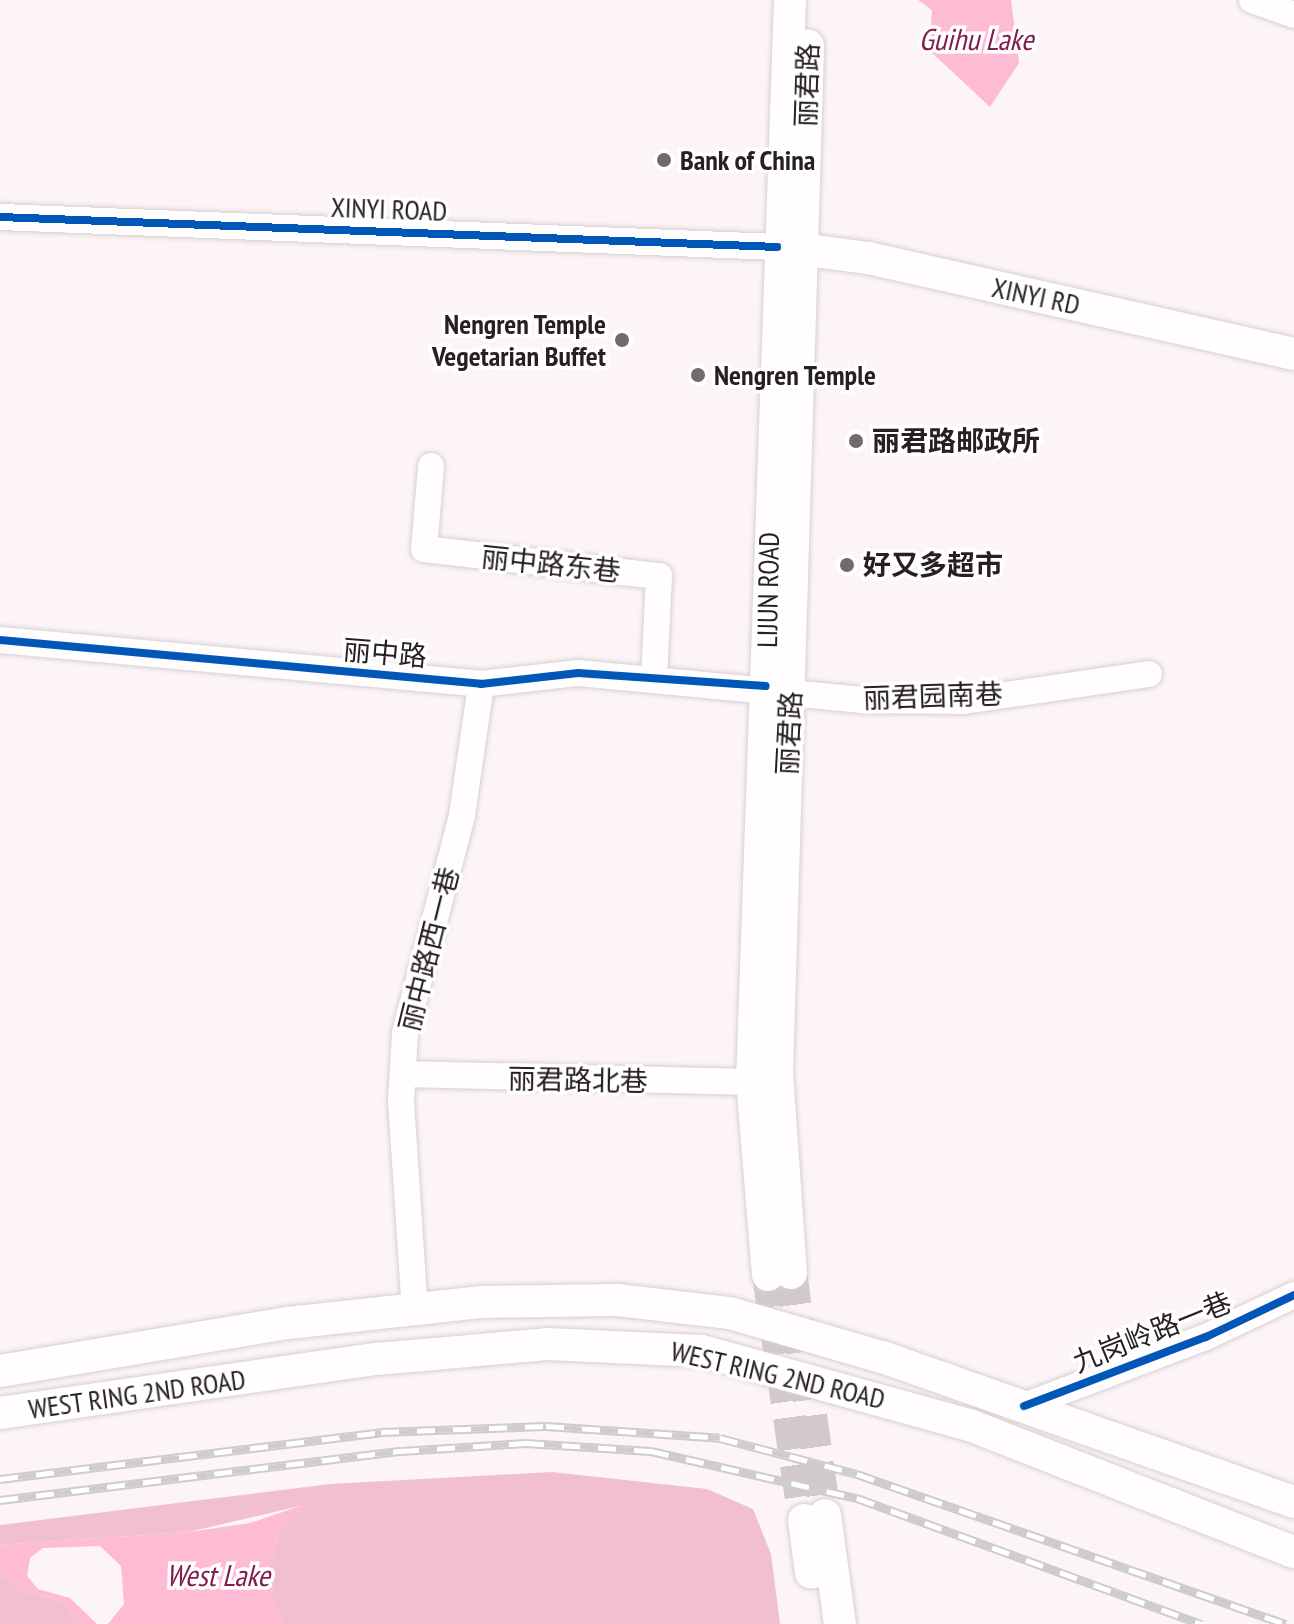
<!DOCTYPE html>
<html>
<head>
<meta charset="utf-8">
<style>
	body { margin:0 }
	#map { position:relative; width:1294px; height:1624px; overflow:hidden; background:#fcf4f6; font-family:"PT Sans Narrow","Noto Sans SC",sans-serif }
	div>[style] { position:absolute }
	.forest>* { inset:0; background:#f2bfd2 }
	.water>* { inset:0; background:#fdbcd4 }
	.major-tunnel>* { height:32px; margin-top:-16px; transform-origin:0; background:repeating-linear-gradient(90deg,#d1c9cc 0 32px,transparent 0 48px) }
	.roads { filter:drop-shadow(0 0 2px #d7cfd1) drop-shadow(0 0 2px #d7cfd1) }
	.minor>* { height:26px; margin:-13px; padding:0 13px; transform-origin:13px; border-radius:13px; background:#fffdfe }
	.major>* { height:32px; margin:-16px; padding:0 16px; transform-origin:16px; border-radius:16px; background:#fffdfe }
	.rail>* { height:9px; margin-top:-4.5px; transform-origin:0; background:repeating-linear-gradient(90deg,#fff 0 18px,#cfcccd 0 36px); box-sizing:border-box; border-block:2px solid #cfcccd }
	.cycleway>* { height:8px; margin:-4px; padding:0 4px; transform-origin:4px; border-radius:4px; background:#0057b8 }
	.dots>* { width:22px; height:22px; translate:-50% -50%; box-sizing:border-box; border:4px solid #fff; border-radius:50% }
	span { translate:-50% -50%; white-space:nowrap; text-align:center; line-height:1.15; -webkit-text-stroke:7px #fff; paint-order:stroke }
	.street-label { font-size:28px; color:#271f22 }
	.poi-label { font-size:28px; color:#271f22; font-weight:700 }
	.left { translate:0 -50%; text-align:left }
	.right { translate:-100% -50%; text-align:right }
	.water-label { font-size:30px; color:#821e4e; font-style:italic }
</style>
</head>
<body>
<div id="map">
	<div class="forest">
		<div style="clip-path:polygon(552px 1472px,707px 1489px,753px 1509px,771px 1554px,780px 1624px,284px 1624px,273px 1600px,273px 1557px,278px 1534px,304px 1505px,189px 1532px,0 1545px,0 1525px,330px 1484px)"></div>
		<div style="clip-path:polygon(0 1574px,24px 1593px,63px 1601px,79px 1624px,0 1624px)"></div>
	</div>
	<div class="water">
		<div style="clip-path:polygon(918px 0,1011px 0,1019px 63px,990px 107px,929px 50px,932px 10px)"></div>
		<div style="clip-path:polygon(306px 1504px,278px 1534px,273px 1557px,273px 1600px,284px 1624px,108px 1624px,124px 1604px,121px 1566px,100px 1546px,43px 1548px,30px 1558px,27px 1576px,38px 1589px,70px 1598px,97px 1624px,79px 1624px,63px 1601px,24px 1593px,0 1574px,0 1545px,189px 1532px,250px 1523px)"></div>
	</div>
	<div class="major-tunnel">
		<div style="left:791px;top:1273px;width:244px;rotate:82deg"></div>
		<div style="left:768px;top:1275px;width:248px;rotate:81.6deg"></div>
	</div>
	<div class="roads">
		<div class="minor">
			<div style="left:1252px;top:0;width:45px;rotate:19.7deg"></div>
			<div style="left:0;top:217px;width:778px;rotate:2.21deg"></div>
			<div style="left:431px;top:466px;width:83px;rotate:94.8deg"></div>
			<div style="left:424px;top:549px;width:237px;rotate:6.6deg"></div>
			<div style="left:659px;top:576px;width:101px;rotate:92.8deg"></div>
			<div style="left:0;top:640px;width:483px;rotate:5.2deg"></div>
			<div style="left:481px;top:684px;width:98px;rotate:-6.5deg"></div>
			<div style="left:578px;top:673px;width:284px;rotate:5.4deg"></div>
			<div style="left:861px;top:700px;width:103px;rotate:0.6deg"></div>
			<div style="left:964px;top:701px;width:187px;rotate:-8.3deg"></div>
			<div style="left:403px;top:1074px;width:349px;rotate:1.3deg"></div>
			<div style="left:415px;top:1312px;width:210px;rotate:-93.8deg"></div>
			<div style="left:401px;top:1102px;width:69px;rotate:-86.7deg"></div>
			<div style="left:405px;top:1033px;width:225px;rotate:-75.3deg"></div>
			<div style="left:462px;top:815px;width:132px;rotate:-81.7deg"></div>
			<div style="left:1024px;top:1406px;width:195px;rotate:-20.8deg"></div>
			<div style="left:1206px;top:1337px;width:98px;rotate:-25.5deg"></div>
		</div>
		<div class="major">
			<div style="left:784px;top:247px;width:85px;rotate:7.5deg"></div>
			<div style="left:868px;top:258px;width:437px;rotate:12.7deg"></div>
			<div style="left:791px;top:1273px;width:199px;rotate:-94deg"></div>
			<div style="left:777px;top:1074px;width:1029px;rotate:-88.27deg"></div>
			<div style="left:768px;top:1275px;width:194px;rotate:-94.7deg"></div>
			<div style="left:752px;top:1082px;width:1083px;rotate:-87.99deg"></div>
			<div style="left:0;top:1371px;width:292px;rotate:-9.5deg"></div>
			<div style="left:288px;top:1323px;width:193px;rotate:-6.2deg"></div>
			<div style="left:480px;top:1302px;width:137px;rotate:-0.8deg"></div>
			<div style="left:617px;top:1300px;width:114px;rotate:6.6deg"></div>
			<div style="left:730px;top:1313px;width:161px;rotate:16.2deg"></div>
			<div style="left:885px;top:1358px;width:434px;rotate:19.4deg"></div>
			<div style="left:0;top:1413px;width:381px;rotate:-8.2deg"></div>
			<div style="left:377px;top:1359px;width:171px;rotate:-5deg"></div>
			<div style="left:547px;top:1344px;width:155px;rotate:2.6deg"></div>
			<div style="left:702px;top:1351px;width:280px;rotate:15.5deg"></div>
			<div style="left:972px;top:1426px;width:346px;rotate:21.4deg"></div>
			<div style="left:825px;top:1515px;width:110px;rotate:82.2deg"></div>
			<div style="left:804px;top:1520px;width:53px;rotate:82.5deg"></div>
		</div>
	</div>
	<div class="rail">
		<div style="left:0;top:1479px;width:384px;rotate:-7deg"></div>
		<div style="left:381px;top:1432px;width:165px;rotate:-2.1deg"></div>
		<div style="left:546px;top:1426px;width:174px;rotate:3.9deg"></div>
		<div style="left:720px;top:1438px;width:142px;rotate:14.7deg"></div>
		<div style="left:857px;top:1474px;width:454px;rotate:19.3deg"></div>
		<div style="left:0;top:1500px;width:404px;rotate:-7deg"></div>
		<div style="left:401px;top:1451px;width:125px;rotate:-3.7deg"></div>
		<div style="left:526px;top:1443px;width:125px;rotate:3.7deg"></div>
		<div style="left:651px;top:1451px;width:211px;rotate:12.9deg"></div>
		<div style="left:857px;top:1498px;width:367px;rotate:20.1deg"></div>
	</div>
	<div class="cycleway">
		<div style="left:0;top:217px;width:778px;rotate:2.21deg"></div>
		<div style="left:0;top:640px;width:483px;rotate:5.2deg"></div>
		<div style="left:481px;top:684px;width:98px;rotate:-6.5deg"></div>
		<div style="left:578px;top:673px;width:188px;rotate:4deg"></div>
		<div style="left:1024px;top:1406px;width:195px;rotate:-20.8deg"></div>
		<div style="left:1206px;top:1337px;width:98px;rotate:-25.5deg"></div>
	</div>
	<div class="dots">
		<div style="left:664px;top:160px;background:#726a6c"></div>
		<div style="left:622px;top:340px;background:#726a6c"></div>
		<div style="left:698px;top:375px;background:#726a6c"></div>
		<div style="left:856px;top:441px;background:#726a6c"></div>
		<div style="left:847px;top:565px;background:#726a6c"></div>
	</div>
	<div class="street-label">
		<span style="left:807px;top:85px;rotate:-88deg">丽君路</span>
		<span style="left:389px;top:209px;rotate:2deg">XINYI ROAD</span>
		<span style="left:1036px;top:296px;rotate:12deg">XINYI RD</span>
		<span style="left:551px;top:564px;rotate:6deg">丽中路东巷</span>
		<span style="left:768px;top:590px;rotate:-89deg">LIJUN ROAD</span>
		<span style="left:385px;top:653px;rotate:5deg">丽中路</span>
		<span style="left:933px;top:696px;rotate:-2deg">丽君园南巷</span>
		<span style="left:789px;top:733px;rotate:-87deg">丽君路</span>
		<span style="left:429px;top:949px;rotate:-76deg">丽中路西一巷</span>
		<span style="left:578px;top:1080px;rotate:1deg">丽君路北巷</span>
		<span style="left:1152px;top:1332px;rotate:-22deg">九岗岭路一巷</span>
		<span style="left:778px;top:1375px;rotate:13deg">WEST RING 2ND ROAD</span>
		<span style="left:137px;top:1394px;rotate:-8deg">WEST RING 2ND ROAD</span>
	</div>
	<div class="poi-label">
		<span class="left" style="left:680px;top:160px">Bank of China</span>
		<span class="right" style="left:606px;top:340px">Nengren Temple<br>Vegetarian Buffet</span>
		<span class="left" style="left:714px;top:375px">Nengren Temple</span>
		<span class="left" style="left:872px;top:441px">丽君路邮政所</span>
		<span class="left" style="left:863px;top:565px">好又多超市</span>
	</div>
	<div class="water-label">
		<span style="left:976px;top:39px">Guihu Lake</span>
		<span style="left:218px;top:1575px">West Lake</span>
	</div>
</div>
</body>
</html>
